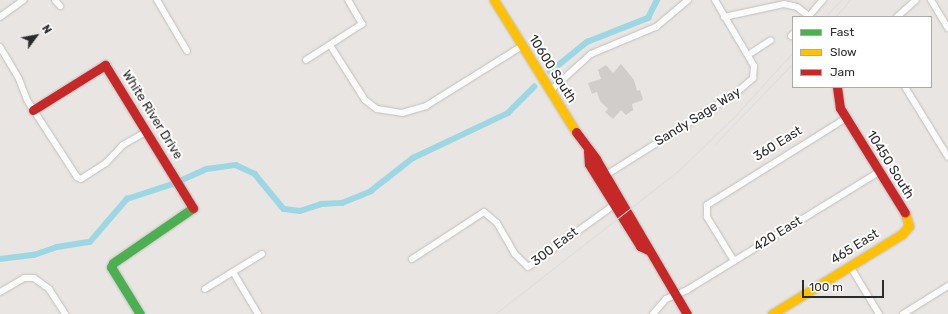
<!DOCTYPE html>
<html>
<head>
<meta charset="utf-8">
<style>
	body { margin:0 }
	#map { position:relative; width:948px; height:314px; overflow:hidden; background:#e8e5e2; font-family:Rubik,sans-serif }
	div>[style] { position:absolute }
	.canal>* { height:5.5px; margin:-2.75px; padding:0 2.75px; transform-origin:2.75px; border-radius:2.75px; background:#9cd7e3 }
	.building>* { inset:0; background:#d0cdcb }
	.roads { filter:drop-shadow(0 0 1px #c1c0c0) drop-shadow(0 0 1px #c1c0c0) }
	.street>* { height:6px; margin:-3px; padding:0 3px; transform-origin:3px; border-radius:3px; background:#fcfbfb }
	.fast>* { height:9px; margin:-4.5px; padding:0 4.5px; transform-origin:4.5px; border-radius:4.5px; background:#4caf50 }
	.slow>* { height:9px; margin:-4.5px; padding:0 4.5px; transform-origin:4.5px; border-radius:4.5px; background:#ffc107 }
	.jam>* { height:9px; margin:-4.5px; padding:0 4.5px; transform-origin:4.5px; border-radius:4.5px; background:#c62828 }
	.tram>* { height:1px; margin:-0.5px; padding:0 0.5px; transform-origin:0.5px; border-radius:0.5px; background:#dededf }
	span { translate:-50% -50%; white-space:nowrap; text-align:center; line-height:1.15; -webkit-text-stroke:4px #fff; paint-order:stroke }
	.street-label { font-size:13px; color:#2b2b2b }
	.legend { position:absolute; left:792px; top:16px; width:140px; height:72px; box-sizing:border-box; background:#fff; border:1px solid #aaa; margin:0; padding:5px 7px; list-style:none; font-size:12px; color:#2b2b2b }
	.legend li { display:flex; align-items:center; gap:8px; height:20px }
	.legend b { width:20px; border:1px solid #aaa }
	.north { position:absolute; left:16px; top:16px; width:40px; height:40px; -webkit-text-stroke:3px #fff; paint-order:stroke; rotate:58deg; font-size:11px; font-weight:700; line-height:16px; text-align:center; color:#2b2b2b }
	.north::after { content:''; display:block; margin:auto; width:14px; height:18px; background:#2b2b2b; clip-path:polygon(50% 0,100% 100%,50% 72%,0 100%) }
	.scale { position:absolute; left:802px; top:280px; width:82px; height:18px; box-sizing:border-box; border:2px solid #2b2b2b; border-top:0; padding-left:5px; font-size:12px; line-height:14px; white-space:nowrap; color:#2b2b2b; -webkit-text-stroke:3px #fff; paint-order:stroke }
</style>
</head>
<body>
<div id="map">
	<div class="canal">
		<div style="left:550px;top:72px;width:48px;rotate:-39deg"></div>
		<div style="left:587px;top:42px;width:66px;rotate:-21.5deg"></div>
		<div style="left:648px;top:18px;width:20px;rotate:-63deg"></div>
		<div style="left:182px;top:180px;width:27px;rotate:-24deg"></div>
		<div style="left:207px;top:169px;width:29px;rotate:-8deg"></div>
		<div style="left:236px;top:165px;width:21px;rotate:25deg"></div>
		<div style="left:255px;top:174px;width:45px;rotate:50.4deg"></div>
		<div style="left:284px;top:209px;width:16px;rotate:7deg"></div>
		<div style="left:300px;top:211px;width:22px;rotate:-18deg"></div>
		<div style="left:321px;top:204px;width:21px;rotate:-3deg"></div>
		<div style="left:342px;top:203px;width:31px;rotate:-22deg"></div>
		<div style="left:371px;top:191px;width:53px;rotate:-38.2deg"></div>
		<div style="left:413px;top:158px;width:105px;rotate:-25.3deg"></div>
		<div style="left:508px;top:113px;width:37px;rotate:-45deg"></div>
		<div style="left:0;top:259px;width:34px;rotate:-7deg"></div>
		<div style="left:34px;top:255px;width:24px;rotate:-19deg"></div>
		<div style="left:57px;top:247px;width:33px;rotate:-9deg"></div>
		<div style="left:90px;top:242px;width:57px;rotate:-49.3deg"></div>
		<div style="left:127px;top:199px;width:48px;rotate:-18.1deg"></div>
	</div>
	<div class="building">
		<div style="clip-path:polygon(621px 64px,634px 80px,637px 91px,640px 90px,643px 100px,632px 104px,633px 110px,626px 115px,621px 110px,613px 119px,605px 112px,608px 109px,600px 101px,597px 92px,592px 94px,588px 83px,601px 79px,598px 70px,606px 65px,613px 73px)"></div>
	</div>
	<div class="roads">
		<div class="street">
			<div style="left:55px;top:0;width:8px;rotate:50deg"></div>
			<div style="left:157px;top:0;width:59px;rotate:59.5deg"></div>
			<div style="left:931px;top:0;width:33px;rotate:59deg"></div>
			<div style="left:0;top:17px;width:29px;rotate:-36deg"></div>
			<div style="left:724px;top:17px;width:61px;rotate:-12.2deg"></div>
			<div style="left:784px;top:4px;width:13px;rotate:13deg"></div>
			<div style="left:797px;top:7px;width:15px;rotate:37deg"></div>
			<div style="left:808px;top:17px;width:23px;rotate:-49deg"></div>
			<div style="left:897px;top:17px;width:25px;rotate:-42deg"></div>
			<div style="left:791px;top:36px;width:3px;rotate:-45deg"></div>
			<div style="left:330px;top:45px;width:65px;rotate:57.5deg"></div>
			<div style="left:365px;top:100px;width:15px;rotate:37deg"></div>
			<div style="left:377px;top:109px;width:25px;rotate:9deg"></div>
			<div style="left:402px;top:113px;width:25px;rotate:-16deg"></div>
			<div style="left:426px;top:106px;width:113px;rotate:-32deg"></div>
			<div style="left:0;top:47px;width:37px;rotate:59deg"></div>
			<div style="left:19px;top:79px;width:22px;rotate:69deg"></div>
			<div style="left:27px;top:100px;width:92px;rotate:57deg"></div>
			<div style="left:77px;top:177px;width:4px;rotate:27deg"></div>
			<div style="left:81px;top:179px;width:30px;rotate:-33deg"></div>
			<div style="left:106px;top:163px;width:25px;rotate:-47deg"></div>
			<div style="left:123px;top:145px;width:28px;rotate:-30deg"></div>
			<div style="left:748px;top:55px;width:27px;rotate:-33deg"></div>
			<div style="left:306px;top:60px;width:67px;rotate:-32.7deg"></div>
			<div style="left:362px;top:24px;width:28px;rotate:-120deg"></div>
			<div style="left:905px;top:87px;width:82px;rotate:58.4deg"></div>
			<div style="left:550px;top:91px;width:55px;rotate:-42.1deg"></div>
			<div style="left:591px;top:54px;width:70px;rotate:-22.6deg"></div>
			<div style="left:656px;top:27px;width:42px;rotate:-40.2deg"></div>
			<div style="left:606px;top:175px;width:154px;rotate:-32.2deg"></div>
			<div style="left:736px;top:93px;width:23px;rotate:-41deg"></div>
			<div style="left:753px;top:78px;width:12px;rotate:-85deg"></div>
			<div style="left:754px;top:66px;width:77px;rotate:-120.6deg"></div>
			<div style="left:412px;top:259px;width:86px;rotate:-33.1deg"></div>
			<div style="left:484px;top:212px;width:17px;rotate:40deg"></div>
			<div style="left:497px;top:223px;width:36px;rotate:60deg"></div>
			<div style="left:515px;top:254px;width:18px;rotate:45deg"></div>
			<div style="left:528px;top:267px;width:106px;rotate:-35.8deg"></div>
			<div style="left:734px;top:261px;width:52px;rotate:-121.5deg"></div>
			<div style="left:707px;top:217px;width:12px;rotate:-90deg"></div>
			<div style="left:707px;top:205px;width:164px;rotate:-32deg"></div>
			<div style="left:850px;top:266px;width:56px;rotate:58.9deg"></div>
			<div style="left:233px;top:272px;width:49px;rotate:59.2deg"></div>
			<div style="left:205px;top:289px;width:67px;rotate:-31.6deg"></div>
			<div style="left:0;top:292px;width:28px;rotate:-30deg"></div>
			<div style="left:24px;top:278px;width:10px"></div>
			<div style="left:34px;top:278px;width:19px;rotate:36deg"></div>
			<div style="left:49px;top:289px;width:30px;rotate:57deg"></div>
			<div style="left:653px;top:314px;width:20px;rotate:-49deg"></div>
			<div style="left:666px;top:299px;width:23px;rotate:-23deg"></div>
			<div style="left:687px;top:290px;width:225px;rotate:-31.6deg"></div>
			<div style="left:903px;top:314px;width:53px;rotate:-31.9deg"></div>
		</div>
		<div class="fast">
			<div style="left:140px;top:314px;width:55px;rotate:-121.7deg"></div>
			<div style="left:111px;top:267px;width:4px;rotate:-63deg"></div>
			<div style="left:113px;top:263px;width:97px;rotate:-34.5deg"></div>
		</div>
		<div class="slow">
			<div style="left:494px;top:0;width:155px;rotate:58.2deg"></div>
			<div style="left:772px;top:314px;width:153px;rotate:-31.6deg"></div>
			<div style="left:902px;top:234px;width:11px;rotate:-49deg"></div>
			<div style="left:909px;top:226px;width:14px;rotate:-107deg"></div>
		</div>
		<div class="jam">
			<div style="left:837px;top:87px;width:21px;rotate:82deg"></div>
			<div style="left:840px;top:108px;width:123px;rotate:58.2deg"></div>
			<div style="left:33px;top:110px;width:85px;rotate:-32deg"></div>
			<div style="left:105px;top:65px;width:168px;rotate:58.4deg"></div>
			<div style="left:576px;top:132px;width:34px;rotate:53deg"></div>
			<div style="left:596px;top:159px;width:180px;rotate:59.6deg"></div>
			<div style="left:588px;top:151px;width:13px;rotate:86deg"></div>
			<div style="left:589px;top:164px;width:97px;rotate:58.1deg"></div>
			<div style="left:640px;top:246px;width:9px;rotate:27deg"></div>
		</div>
	</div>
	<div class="tram">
		<div style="left:825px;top:17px;width:23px;rotate:-47deg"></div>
		<div style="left:835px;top:17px;width:23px;rotate:-49deg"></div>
		<div style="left:715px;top:144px;width:112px;rotate:-46.1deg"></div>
		<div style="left:495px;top:314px;width:231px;rotate:-38deg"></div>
		<div style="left:677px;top:172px;width:79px;rotate:-44deg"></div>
		<div style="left:734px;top:117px;width:88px;rotate:-47.8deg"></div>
	</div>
	<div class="street-label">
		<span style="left:552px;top:69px;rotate:58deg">10600 South</span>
		<span style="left:152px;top:115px;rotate:58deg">White River Drive</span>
		<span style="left:698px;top:117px;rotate:-32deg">Sandy Sage Way</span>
		<span style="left:778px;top:144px;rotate:-32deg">360 East</span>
		<span style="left:890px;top:165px;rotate:58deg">10450 South</span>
		<span style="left:778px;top:234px;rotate:-32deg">420 East</span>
		<span style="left:555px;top:247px;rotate:-37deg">300 East</span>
		<span style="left:855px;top:247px;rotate:-32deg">465 East</span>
	</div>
	<ul class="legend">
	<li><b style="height:5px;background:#4caf50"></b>Fast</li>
	<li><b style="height:5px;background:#ffc107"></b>Slow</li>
	<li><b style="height:5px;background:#c62828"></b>Jam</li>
	</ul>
	<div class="north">N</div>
	<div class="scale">100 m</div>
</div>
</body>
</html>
